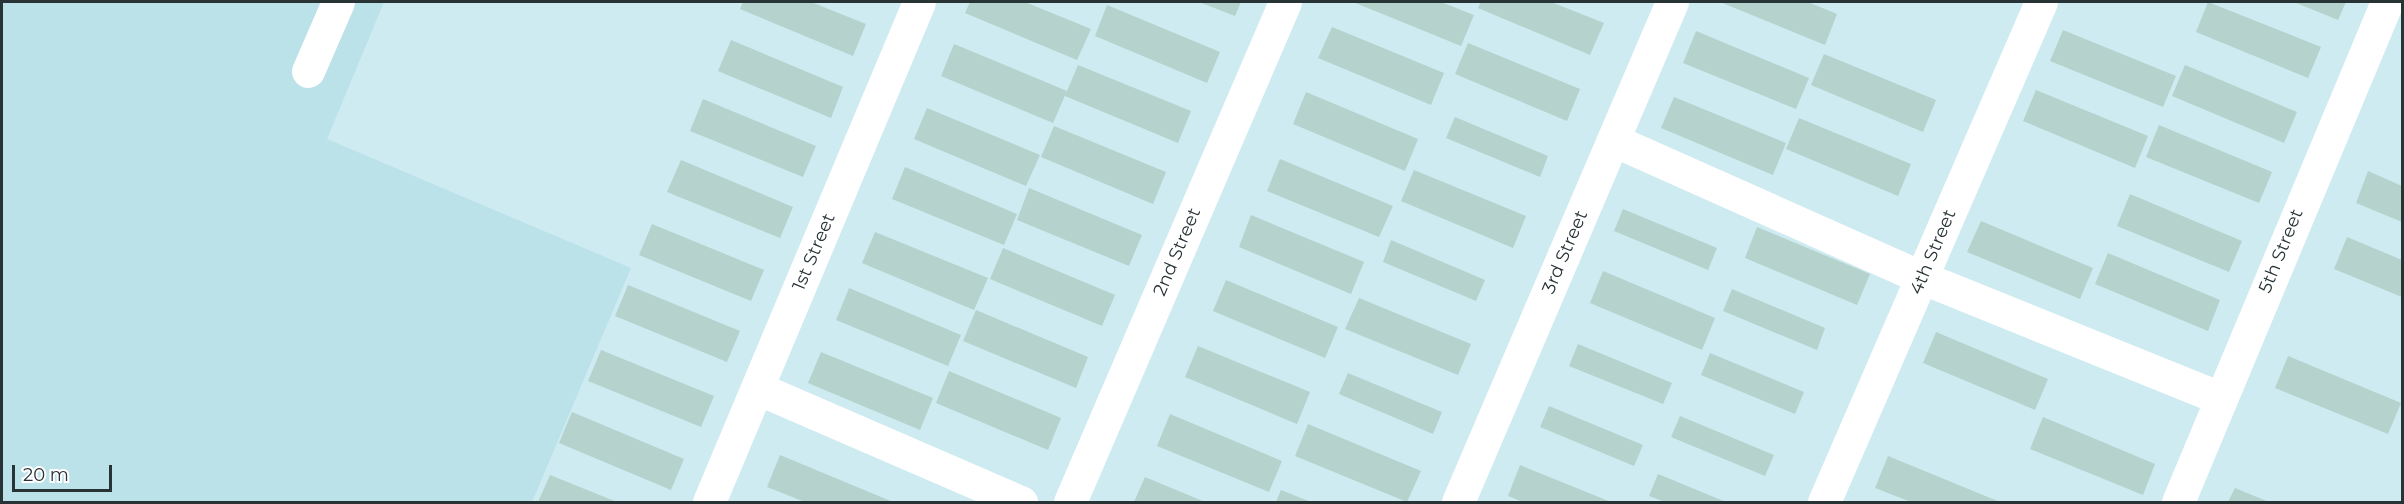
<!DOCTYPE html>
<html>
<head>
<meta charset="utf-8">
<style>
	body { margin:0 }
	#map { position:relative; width:2404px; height:504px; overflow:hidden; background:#ceebf1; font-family:Montserrat,sans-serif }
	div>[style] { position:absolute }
	.built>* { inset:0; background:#bbe1e9 }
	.building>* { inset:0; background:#b5d2cc }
	.minor>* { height:33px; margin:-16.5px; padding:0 16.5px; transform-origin:16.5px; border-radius:16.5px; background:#fff }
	span { translate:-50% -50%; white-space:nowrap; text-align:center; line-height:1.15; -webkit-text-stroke:6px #fff; paint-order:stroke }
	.street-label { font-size:18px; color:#283335 }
	.frame { position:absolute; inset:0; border:3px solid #283335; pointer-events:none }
	.scale { position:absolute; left:12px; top:465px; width:100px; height:27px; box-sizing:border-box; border:3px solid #283335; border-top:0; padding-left:8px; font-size:18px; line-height:21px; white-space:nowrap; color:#283335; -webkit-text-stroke:4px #fff; paint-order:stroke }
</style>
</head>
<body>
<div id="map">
	<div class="built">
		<div style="clip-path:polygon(2px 2px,384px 2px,327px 139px,631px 268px,532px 502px,2px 502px)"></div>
	</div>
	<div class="building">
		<div style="clip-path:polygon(743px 2px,811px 2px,866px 24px,853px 56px,740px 9px)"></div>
		<div style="clip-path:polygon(970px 2px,1025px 2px,1091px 29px,1077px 60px,965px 13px)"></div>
		<div style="clip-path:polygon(1199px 2px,1241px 2px,1235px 16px)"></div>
		<div style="clip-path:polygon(1353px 2px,1441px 2px,1474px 15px,1461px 46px)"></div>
		<div style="clip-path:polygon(1481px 2px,1551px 2px,1604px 23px,1590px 55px,1478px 8px)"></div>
		<div style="clip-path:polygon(1720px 2px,1808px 2px,1837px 14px,1825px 45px)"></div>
		<div style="clip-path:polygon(2208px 2px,2321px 47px,2308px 78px,2196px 32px)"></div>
		<div style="clip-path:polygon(2294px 2px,2346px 2px,2338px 20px)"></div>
		<div style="clip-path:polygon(1107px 5px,1220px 52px,1207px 83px,1095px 36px)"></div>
		<div style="clip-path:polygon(1332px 27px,1444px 73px,1431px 105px,1318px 58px)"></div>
		<div style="clip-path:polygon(2063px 30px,2176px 76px,2163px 107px,2050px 61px)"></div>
		<div style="clip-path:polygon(1696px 31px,1809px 78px,1796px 109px,1683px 63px)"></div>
		<div style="clip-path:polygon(731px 40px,843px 87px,831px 118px,718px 71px)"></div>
		<div style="clip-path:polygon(1468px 43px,1580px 89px,1567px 121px,1455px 74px)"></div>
		<div style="clip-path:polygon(954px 44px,1067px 91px,1053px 123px,941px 76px)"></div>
		<div style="clip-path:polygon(1824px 54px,1936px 100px,1923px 132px,1811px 85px)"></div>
		<div style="clip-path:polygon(1078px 65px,1191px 111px,1178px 143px,1065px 96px)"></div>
		<div style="clip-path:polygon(2185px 65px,2297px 112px,2284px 143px,2172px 96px)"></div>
		<div style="clip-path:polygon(2036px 90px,2148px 136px,2135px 168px,2023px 121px)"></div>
		<div style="clip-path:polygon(1306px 92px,1418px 139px,1405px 171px,1293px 124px)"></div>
		<div style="clip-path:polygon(1674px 97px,1786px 143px,1773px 175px,1661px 128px)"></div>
		<div style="clip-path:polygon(703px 99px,816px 146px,803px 177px,690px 131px)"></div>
		<div style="clip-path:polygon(927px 108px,1040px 155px,1026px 186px,914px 139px)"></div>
		<div style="clip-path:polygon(1455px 117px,1548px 156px,1540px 177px,1446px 138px)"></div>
		<div style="clip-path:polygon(1799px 118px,1911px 164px,1898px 196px,1786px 149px)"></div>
		<div style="clip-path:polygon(2159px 125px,2272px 172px,2259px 203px,2146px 157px)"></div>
		<div style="clip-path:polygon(1054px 126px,1166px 172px,1153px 204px,1041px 157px)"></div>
		<div style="clip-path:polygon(1280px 159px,1393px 206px,1379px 237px,1267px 191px)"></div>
		<div style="clip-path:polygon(681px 160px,793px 207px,780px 238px,667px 192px)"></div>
		<div style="clip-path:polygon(905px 167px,1017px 214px,1004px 245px,892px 199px)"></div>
		<div style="clip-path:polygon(1414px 170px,1526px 216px,1513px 248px,1401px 201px)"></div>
		<div style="clip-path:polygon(2368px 171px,2402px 186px,2402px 222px,2356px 203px)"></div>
		<div style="clip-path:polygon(1029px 188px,1142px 235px,1129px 266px,1017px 220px)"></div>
		<div style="clip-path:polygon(2130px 194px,2242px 241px,2229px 272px,2117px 226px)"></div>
		<div style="clip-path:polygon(1623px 209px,1717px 248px,1708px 270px,1614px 231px)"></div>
		<div style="clip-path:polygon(1251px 215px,1364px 262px,1351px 294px,1239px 247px)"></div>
		<div style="clip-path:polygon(1981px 221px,2093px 268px,2080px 299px,1967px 252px)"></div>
		<div style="clip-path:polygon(652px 224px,764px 270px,751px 301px,639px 255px)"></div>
		<div style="clip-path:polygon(1757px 227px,1870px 274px,1857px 305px,1745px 258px)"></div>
		<div style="clip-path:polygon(875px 232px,988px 278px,974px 310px,862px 263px)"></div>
		<div style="clip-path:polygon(2347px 237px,2402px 260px,2402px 297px,2334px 269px)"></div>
		<div style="clip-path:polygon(1391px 240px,1485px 280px,1476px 301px,1383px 262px)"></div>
		<div style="clip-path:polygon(1003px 248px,1115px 295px,1102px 326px,990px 279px)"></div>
		<div style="clip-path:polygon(2108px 253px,2220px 300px,2208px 331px,2095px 284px)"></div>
		<div style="clip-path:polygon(1603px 271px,1715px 318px,1702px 350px,1590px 303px)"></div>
		<div style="clip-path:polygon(1226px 280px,1338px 327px,1325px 358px,1213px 311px)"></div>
		<div style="clip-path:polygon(628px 285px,740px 331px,727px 362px,615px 316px)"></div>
		<div style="clip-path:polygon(849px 288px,961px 335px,948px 366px,836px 320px)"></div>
		<div style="clip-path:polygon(1732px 289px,1825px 328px,1817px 350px,1723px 311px)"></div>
		<div style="clip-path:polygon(1359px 298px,1471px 344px,1458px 375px,1345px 329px)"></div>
		<div style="clip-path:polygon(976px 310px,1088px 357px,1076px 388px,963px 341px)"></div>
		<div style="clip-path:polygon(1936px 332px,2048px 379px,2035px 410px,1923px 363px)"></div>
		<div style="clip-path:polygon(1578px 344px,1672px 383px,1663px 404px,1569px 366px)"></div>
		<div style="clip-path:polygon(1198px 346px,1310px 392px,1297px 424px,1185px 377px)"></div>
		<div style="clip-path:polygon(601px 350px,714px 396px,701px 427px,588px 381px)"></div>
		<div style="clip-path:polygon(821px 352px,933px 398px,920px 430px,808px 383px)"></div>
		<div style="clip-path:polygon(1710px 353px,1804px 392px,1795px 414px,1701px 375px)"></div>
		<div style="clip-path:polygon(2288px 356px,2401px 403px,2388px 434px,2275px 388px)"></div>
		<div style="clip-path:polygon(949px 371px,1061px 418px,1048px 450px,936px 403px)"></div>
		<div style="clip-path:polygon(1348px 373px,1442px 412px,1433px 434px,1339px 394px)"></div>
		<div style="clip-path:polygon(1549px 406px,1643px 445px,1634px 466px,1540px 427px)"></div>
		<div style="clip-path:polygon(572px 412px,684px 459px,671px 490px,559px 443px)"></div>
		<div style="clip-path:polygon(1170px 414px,1282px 461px,1269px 492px,1157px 446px)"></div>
		<div style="clip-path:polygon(1680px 416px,1774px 455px,1765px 476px,1671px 437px)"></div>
		<div style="clip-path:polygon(2043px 417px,2155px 464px,2143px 495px,2030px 449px)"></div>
		<div style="clip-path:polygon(1308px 424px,1421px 471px,1407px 502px,1295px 456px)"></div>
		<div style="clip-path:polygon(780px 455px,893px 502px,805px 502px,767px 487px)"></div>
		<div style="clip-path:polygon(1888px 456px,2000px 502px,1911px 502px,1875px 488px)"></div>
		<div style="clip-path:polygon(1520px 465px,1611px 502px,1523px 502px,1508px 496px)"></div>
		<div style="clip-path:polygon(1658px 474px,1726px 502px,1665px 502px,1649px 496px)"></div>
		<div style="clip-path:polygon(550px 475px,617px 502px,538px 502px)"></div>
		<div style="clip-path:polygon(1145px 477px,1205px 502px,1134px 502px)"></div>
		<div style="clip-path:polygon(2235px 488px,2269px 502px,2228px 502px)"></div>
		<div style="clip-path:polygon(1281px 490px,1311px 502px,1276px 502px)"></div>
	</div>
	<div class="minor">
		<div style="left:308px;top:71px;width:75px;rotate:-66.5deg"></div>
		<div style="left:1613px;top:140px;width:339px;rotate:24deg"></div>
		<div style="left:1923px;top:278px;width:320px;rotate:22deg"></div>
		<div style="left:757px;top:388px;width:288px;rotate:23.4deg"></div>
		<div style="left:709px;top:502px;width:542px;rotate:-67.22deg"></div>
		<div style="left:1070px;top:502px;width:544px;rotate:-66.73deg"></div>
		<div style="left:1458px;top:502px;width:544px;rotate:-66.83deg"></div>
		<div style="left:1824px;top:502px;width:545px;rotate:-66.54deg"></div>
		<div style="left:2178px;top:502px;width:542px;rotate:-67.32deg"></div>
	</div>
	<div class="street-label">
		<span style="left:2281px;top:251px;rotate:-68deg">5th Street</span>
		<span style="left:814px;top:252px;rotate:-67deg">1st Street</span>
		<span style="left:1177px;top:252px;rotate:-67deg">2nd Street</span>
		<span style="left:1565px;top:252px;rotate:-67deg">3rd Street</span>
		<span style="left:1933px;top:252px;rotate:-67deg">4th Street</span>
	</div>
	<div class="frame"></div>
	<div class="scale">20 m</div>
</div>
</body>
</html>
